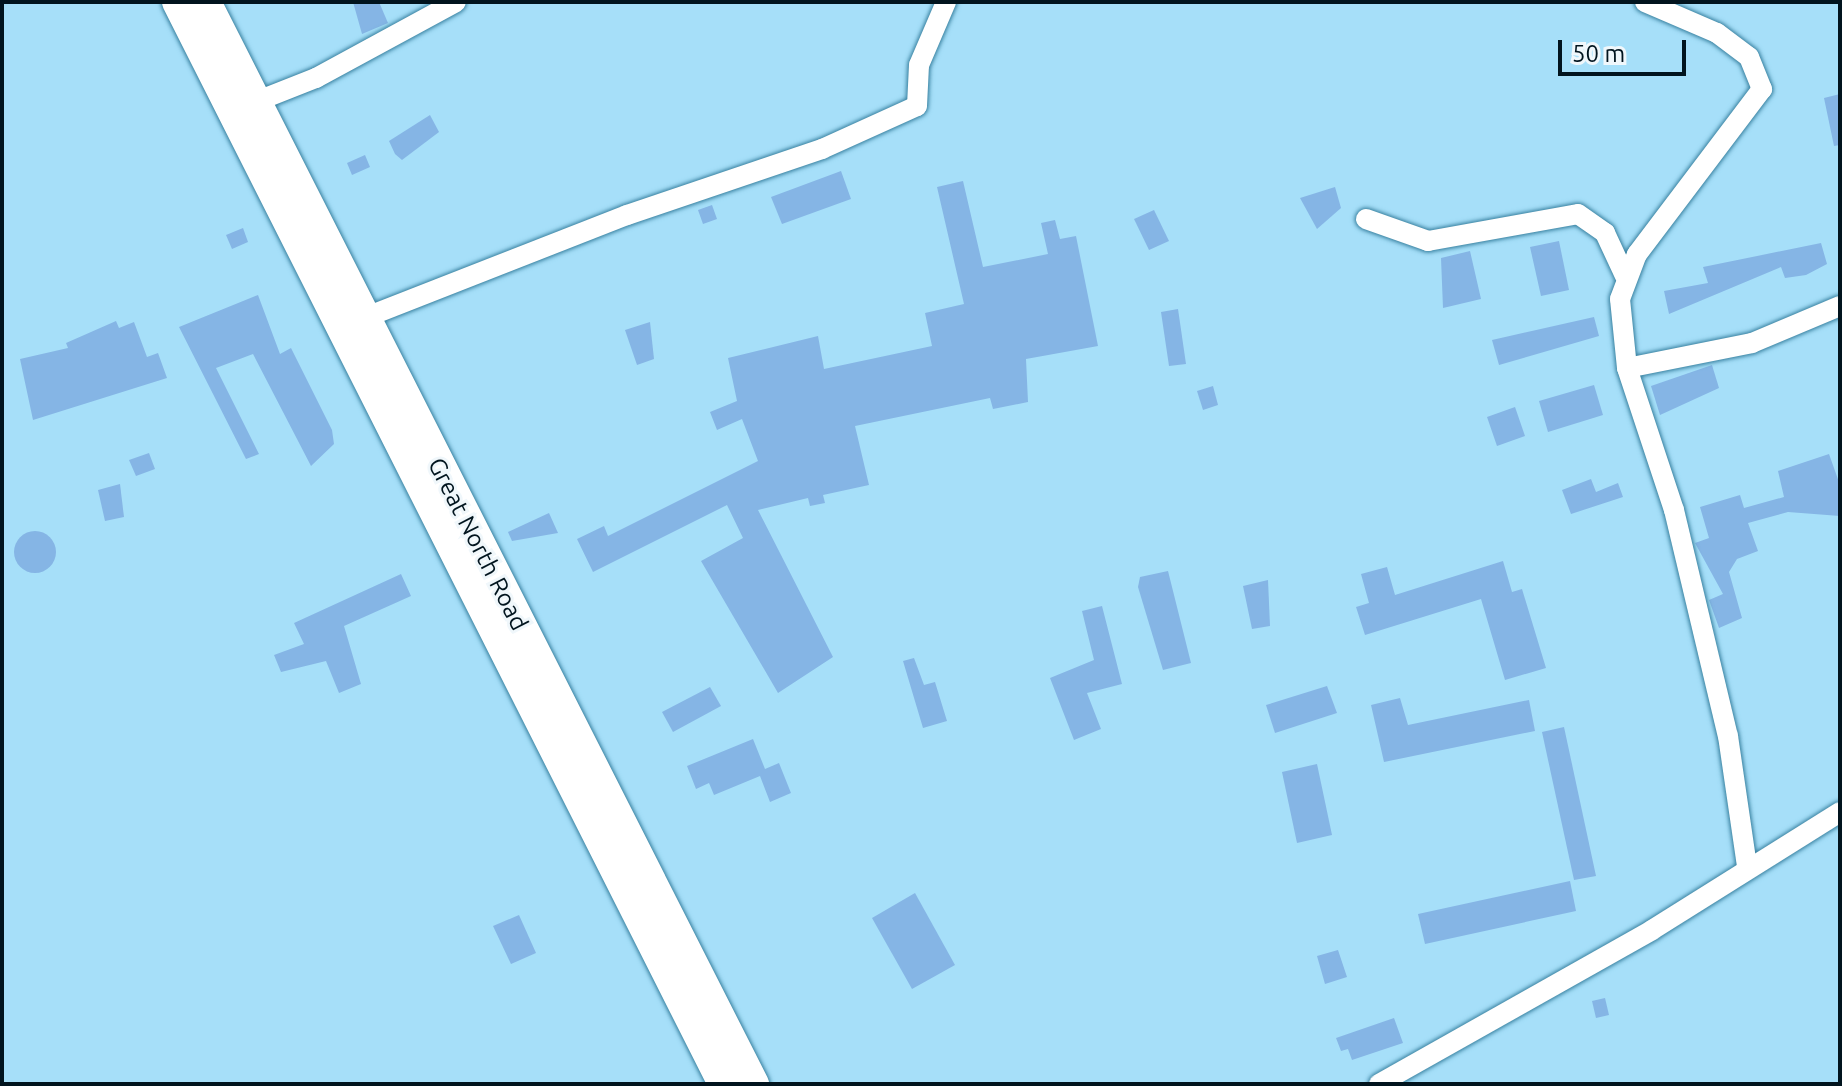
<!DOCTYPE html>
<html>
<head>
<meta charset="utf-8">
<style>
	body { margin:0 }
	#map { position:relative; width:1842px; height:1086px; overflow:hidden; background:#a6dff9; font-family:Ubuntu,sans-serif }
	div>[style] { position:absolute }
	.building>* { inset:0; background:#85b5e5 }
	.round { border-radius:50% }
	.roads { filter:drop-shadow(0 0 2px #3881a0) drop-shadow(0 0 2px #3881a0) }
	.minor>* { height:20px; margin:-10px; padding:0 10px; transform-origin:10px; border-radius:10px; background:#fff }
	.primary>* { height:30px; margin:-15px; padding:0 15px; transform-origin:15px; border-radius:15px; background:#fff }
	span { translate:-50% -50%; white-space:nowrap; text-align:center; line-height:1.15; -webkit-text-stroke:6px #f0f7fb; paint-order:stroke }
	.street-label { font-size:24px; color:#01141e }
	.frame { position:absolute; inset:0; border:4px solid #01141e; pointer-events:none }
	.scale { position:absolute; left:1558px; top:40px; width:128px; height:36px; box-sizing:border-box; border:4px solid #01141e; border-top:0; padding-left:10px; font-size:24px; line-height:28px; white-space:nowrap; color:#01141e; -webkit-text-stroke:6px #f0f7fb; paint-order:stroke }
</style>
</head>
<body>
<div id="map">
	<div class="building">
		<div style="clip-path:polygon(353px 2px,379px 2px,388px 23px,362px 34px)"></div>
		<div style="clip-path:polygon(1840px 94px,1840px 145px,1834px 146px,1824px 98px)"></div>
		<div style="clip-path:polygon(430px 115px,439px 132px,402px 160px,395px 154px,389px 141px)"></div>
		<div style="clip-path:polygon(365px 155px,370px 167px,352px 175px,347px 163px)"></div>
		<div style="clip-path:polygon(841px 171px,851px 199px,782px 224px,771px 197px)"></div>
		<div style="clip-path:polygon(963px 181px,983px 267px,1048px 254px,1041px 223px,1055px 220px,1060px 239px,1076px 236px,1098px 346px,1026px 359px,1028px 402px,993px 409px,990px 398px,855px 426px,869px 485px,823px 495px,825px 503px,810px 506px,808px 498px,758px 510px,833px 657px,778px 693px,701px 561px,743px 538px,727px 505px,593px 572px,577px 539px,604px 526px,608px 536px,758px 461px,742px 419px,717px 430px,710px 412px,737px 401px,728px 358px,818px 336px,824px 369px,932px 346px,925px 313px,964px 304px,937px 187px)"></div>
		<div style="clip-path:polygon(1335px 187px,1341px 208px,1317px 229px,1300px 198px)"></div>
		<div style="clip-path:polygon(712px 205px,717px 219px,703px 224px,698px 210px)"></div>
		<div style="clip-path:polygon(1154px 210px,1169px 241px,1149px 250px,1134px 219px)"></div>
		<div style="clip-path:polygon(243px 228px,248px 242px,232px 249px,226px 235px)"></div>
		<div style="clip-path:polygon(1559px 241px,1569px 290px,1541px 296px,1530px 247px)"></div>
		<div style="clip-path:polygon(1821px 243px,1827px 264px,1806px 275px,1785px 278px,1781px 267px,1669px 314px,1664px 291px,1708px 283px,1703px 267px)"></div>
		<div style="clip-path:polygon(1470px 251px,1481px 299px,1443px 308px,1441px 258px)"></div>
		<div style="clip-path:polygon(258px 295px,280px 354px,291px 348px,332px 430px,334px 444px,311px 466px,253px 354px,216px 368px,259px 454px,246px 459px,179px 327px)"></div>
		<div style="clip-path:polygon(1178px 309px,1186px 364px,1169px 366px,1161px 312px)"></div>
		<div style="clip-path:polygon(1594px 317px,1599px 336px,1499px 365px,1492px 340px)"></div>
		<div style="clip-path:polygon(116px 321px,119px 328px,134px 322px,147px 357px,158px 353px,167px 378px,33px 420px,20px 359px,68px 348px,66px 343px)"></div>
		<div style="clip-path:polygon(650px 322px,654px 359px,637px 365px,625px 330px)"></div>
		<div style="clip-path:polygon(1712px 365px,1719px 388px,1660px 415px,1651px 386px)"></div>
		<div style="clip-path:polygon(1594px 385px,1603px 415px,1548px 432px,1539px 401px)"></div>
		<div style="clip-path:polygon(1213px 386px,1218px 405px,1203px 410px,1197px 391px)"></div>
		<div style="clip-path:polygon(1515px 407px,1525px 436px,1497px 446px,1487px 417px)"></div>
		<div style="clip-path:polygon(149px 453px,155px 469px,136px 476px,129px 460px)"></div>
		<div style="clip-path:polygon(1829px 454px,1840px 485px,1840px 516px,1788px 512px,1748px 523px,1758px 551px,1737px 559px,1729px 572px,1742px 618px,1719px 628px,1709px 600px,1723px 594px,1695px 543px,1709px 538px,1700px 507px,1740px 495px,1744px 508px,1784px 497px,1778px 471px)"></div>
		<div style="clip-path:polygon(1591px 479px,1596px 492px,1618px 483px,1623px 497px,1571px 514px,1562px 490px)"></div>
		<div style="clip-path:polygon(120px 484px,124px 517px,105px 521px,98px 490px)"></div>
		<div style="clip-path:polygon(549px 513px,558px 533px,512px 541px,508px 532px)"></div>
		<div class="round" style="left:14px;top:531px;width:42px;height:42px"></div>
		<div style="clip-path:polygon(1503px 561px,1512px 592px,1522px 589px,1546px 668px,1505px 680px,1481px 599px,1365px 635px,1356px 607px,1369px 603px,1361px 574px,1387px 567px,1395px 595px)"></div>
		<div style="clip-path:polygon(1168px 571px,1191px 663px,1163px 670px,1138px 587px,1140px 577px)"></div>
		<div style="clip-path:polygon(401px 574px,411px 596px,344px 626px,361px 684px,339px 693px,326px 661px,281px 672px,274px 655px,304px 644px,294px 623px)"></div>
		<div style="clip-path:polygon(1268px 580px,1270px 626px,1252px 629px,1243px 586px)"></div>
		<div style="clip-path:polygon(1102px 606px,1122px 684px,1087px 693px,1101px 729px,1074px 740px,1050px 678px,1094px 660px,1082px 611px)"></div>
		<div style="clip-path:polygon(914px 658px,924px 685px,935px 682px,947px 721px,923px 728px,903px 661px)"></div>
		<div style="clip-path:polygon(1327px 686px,1337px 713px,1275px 733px,1266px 705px)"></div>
		<div style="clip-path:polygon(710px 687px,721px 706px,673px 732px,662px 712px)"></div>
		<div style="clip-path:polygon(1400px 698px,1408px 725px,1529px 700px,1535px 731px,1384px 762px,1371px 705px)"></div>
		<div style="clip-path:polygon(1564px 727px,1596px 876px,1574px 880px,1542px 732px)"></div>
		<div style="clip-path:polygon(753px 739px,765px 769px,779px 763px,791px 793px,770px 802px,760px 776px,714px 795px,709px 783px,696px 789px,687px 766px)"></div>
		<div style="clip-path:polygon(1317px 764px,1332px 835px,1297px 843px,1282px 772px)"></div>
		<div style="clip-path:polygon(1570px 881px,1576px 911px,1425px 944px,1418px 914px)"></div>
		<div style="clip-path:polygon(915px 893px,955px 965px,912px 989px,872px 918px)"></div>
		<div style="clip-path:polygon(519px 915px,536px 953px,511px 964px,493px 926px)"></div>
		<div style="clip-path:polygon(1338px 950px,1347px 977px,1325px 984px,1317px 956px)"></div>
		<div style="clip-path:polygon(1605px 998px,1609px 1015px,1596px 1018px,1592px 1001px)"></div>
		<div style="clip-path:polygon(1394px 1018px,1403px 1043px,1352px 1060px,1348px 1049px,1341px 1051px,1336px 1038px)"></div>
	</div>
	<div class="roads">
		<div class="minor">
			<div style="left:1645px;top:2px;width:78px;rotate:23.3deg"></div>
			<div style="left:1717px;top:33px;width:40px;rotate:37deg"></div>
			<div style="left:1749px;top:57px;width:35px;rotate:68deg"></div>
			<div style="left:1762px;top:89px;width:207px;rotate:127.1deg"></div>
			<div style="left:1637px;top:254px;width:48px;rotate:110.7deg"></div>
			<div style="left:1620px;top:299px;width:69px;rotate:84.2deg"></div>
			<div style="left:1627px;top:368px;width:150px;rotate:71.7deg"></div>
			<div style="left:1674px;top:510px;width:232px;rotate:76.6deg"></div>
			<div style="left:1728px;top:736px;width:132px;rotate:81.7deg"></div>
			<div style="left:255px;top:102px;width:66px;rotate:-21.5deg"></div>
			<div style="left:316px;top:78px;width:159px;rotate:-28.5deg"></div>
			<div style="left:1366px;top:219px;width:66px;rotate:19.5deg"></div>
			<div style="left:1428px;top:241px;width:152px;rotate:-10.2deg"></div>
			<div style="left:1578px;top:214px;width:33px;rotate:35deg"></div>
			<div style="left:1605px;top:233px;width:47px;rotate:65.1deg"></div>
			<div style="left:364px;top:318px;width:282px;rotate:-21.4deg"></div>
			<div style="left:627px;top:215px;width:206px;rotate:-18.7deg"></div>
			<div style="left:822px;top:149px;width:104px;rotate:-24.4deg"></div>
			<div style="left:917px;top:106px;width:41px;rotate:-87.2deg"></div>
			<div style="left:919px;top:65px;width:69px;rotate:-66.8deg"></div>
			<div style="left:1627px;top:368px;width:127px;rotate:-11.3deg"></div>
			<div style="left:1752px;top:343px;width:95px;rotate:-22.8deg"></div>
			<div style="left:1379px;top:1084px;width:313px;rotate:-29.4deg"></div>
			<div style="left:1652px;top:930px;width:222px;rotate:-32.1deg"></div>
		</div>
		<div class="primary">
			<div style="left:177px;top:2px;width:1212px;rotate:63.22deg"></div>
			<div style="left:206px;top:2px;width:1213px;rotate:63.14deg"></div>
		</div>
	</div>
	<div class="street-label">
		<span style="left:478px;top:544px;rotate:63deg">Great North Road</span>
	</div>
	<div class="frame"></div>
	<div class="scale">50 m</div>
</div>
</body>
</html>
